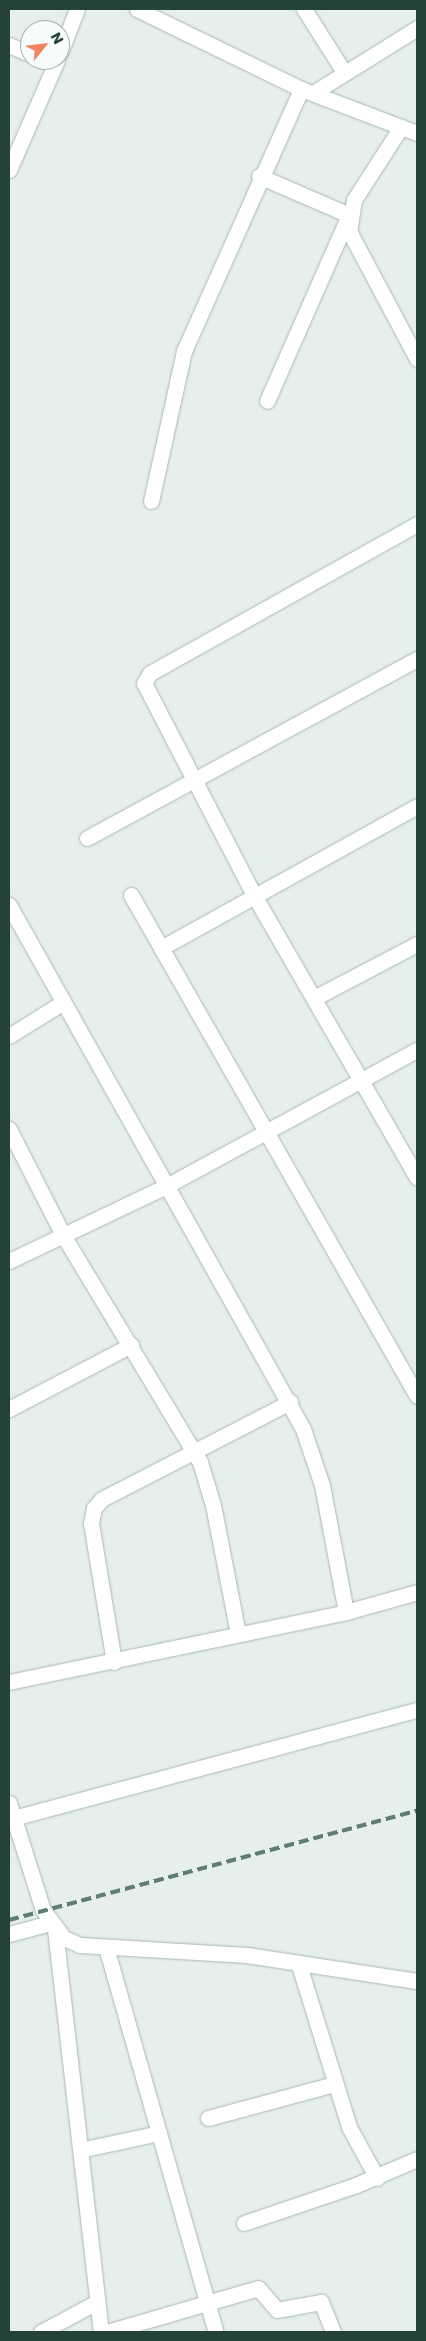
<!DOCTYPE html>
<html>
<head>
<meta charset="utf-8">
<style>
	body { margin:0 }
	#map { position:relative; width:426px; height:2341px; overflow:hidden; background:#e6efeb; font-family:Poppins,sans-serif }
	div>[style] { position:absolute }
	.roads { filter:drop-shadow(0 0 1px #a8b8b2) drop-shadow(0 0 1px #a8b8b2) }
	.street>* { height:15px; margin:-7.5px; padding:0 7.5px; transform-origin:7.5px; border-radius:7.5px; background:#fff }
	.rail>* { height:4px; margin-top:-2px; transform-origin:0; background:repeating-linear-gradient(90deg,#5f7d75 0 10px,transparent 0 15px) }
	span { translate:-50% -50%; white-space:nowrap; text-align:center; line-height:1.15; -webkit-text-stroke:4px #f7fbf9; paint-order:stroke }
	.frame { position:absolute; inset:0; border:10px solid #24423a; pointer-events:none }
	.north { position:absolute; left:20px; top:20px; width:50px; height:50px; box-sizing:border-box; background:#f7fbf9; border:1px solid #a3b1ad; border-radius:50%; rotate:61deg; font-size:14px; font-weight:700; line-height:20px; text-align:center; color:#24423a }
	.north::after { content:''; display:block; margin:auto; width:18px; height:22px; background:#f4845f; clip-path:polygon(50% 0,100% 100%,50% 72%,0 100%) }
</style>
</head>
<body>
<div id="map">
	<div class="roads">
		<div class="street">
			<div style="left:137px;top:9px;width:182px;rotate:26deg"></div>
			<div style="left:301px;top:89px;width:124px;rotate:20.8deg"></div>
			<div style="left:304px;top:9px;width:75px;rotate:57.6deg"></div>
			<div style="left:9px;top:45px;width:23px;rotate:23deg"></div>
			<div style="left:60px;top:53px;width:47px;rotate:-68.9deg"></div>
			<div style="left:313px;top:93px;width:123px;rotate:-32deg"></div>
			<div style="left:401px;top:127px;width:87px;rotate:122.8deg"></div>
			<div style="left:354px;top:200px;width:31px;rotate:99deg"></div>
			<div style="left:349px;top:231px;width:145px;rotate:62deg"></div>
			<div style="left:9px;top:170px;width:120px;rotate:-66.4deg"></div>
			<div style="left:259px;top:176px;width:98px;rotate:23.4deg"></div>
			<div style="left:349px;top:215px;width:203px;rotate:113.8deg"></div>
			<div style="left:151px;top:501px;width:154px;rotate:-77.6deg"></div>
			<div style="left:184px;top:351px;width:287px;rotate:-65.9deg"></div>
			<div style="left:417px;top:524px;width:306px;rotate:150.8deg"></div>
			<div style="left:150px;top:673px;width:12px;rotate:121deg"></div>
			<div style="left:144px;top:683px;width:241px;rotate:62.6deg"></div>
			<div style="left:255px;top:897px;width:324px;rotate:60deg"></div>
			<div style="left:87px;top:838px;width:375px;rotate:-28.5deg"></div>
			<div style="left:131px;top:895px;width:577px;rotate:60.28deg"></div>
			<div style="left:9px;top:905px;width:601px;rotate:60.7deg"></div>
			<div style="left:303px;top:1429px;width:59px;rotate:71.3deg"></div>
			<div style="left:322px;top:1485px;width:129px;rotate:79.3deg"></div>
			<div style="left:161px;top:948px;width:293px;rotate:-29deg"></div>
			<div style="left:314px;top:998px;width:116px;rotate:-27.7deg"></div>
			<div style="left:9px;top:1036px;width:62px;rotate:-31.9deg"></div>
			<div style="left:9px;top:1129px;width:119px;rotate:63deg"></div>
			<div style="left:63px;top:1235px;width:265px;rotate:58.9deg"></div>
			<div style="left:200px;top:1462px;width:45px;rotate:73.2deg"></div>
			<div style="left:213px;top:1505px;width:131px;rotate:79deg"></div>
			<div style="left:9px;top:1261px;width:176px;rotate:-25.5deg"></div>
			<div style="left:168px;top:1185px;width:283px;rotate:-28.5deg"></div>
			<div style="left:9px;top:1409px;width:138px;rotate:-27.7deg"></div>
			<div style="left:114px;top:1662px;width:141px;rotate:-99.4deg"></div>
			<div style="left:91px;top:1523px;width:15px;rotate:-79deg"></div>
			<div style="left:94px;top:1508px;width:12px;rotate:-48deg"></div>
			<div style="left:102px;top:1499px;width:212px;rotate:-27.3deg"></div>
			<div style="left:9px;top:1682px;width:344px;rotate:-11.7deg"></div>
			<div style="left:346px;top:1612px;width:74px;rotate:-15.7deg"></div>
			<div style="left:9px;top:1803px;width:112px;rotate:72.4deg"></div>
			<div style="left:43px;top:1910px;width:35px;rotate:53deg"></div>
			<div style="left:64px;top:1938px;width:17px;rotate:24deg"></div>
			<div style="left:80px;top:1945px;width:167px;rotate:3.4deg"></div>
			<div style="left:247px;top:1955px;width:172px;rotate:8.7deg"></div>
			<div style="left:13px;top:1818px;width:418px;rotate:-15deg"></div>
			<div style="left:55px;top:1929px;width:406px;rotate:83.5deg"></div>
			<div style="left:9px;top:1934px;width:42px;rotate:-15deg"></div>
			<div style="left:106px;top:1947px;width:400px;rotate:74.1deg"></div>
			<div style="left:299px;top:1965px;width:170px;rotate:72.8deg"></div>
			<div style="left:349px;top:2127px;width:58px;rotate:61.2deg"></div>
			<div style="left:208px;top:2118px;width:131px;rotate:-15.1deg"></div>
			<div style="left:80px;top:2150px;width:81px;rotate:-12.1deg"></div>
			<div style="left:244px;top:2223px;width:118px;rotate:-18.7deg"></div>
			<div style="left:356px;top:2185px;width:66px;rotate:-23.1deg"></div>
			<div style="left:41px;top:2332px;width:64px;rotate:-28.2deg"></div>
			<div style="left:107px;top:2332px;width:157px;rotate:-16.2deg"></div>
			<div style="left:258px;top:2288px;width:29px;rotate:49deg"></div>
			<div style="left:277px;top:2310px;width:45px;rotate:-10.3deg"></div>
			<div style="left:321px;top:2302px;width:32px;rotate:68deg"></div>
		</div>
	</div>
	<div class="rail">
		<div style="left:9px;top:1920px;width:422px;rotate:-15deg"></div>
	</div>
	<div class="frame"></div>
	<div class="north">N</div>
</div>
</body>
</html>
